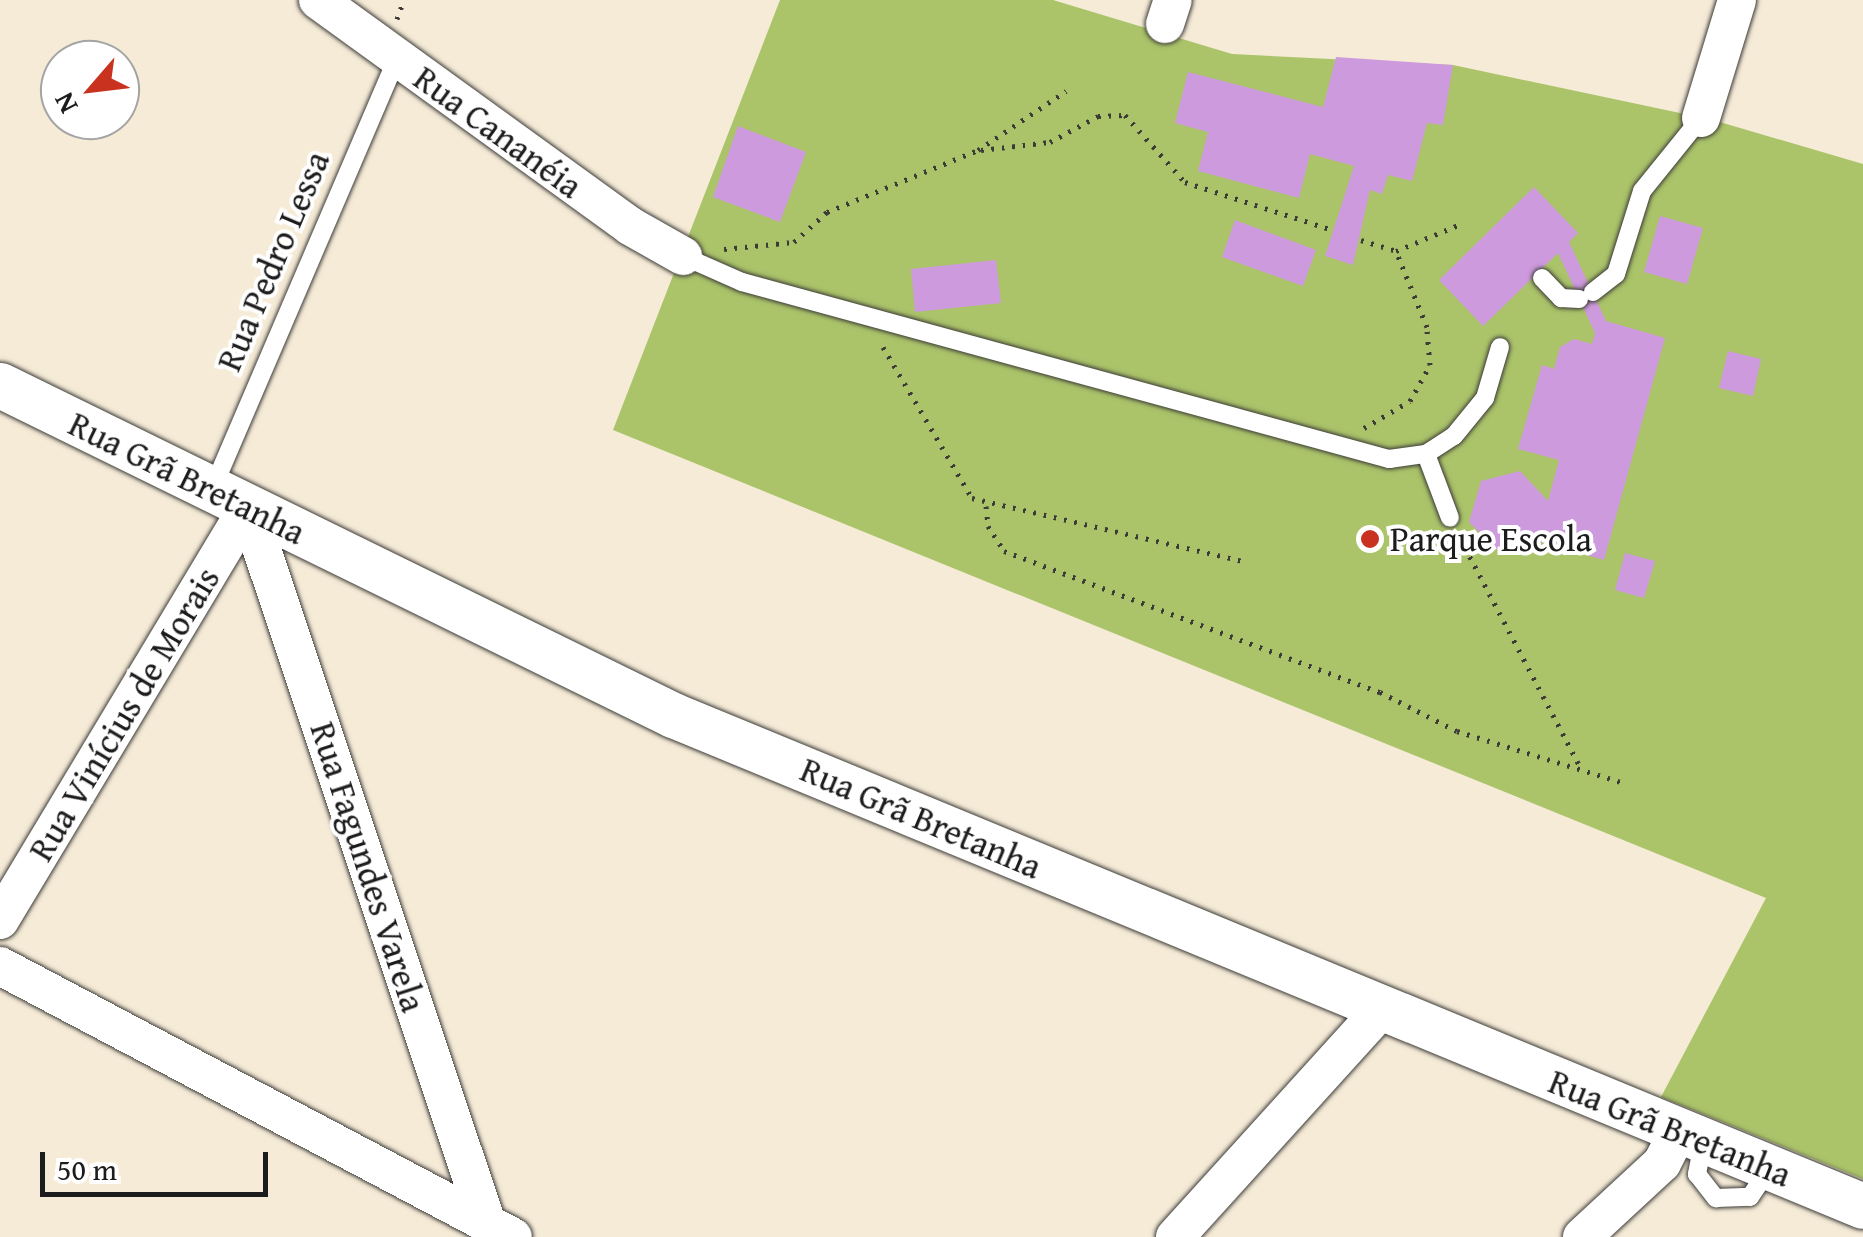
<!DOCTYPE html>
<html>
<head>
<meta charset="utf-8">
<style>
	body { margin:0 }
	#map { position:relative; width:1863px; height:1237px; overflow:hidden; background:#f5ebd7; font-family:"Gentium Book Plus",serif }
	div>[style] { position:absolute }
	.green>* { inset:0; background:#abc46a }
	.building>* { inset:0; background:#cd9add }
	.path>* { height:5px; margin-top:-2.5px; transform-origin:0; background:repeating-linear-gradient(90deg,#3d3b38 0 2.5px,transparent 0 10.5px) }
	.roads { filter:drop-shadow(0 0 2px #3d3b38) drop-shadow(0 0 2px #3d3b38) }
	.service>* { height:18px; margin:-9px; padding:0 9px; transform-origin:9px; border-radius:9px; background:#fff }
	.minor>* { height:38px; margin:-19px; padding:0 19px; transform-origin:19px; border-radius:19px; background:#fff }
	.tertiary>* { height:45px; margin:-22.5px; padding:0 22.5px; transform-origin:22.5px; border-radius:22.5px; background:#fff }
	.dots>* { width:28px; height:28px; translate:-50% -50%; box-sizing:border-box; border:5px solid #fff; border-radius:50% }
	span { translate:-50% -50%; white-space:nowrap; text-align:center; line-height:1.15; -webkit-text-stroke:8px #fff; paint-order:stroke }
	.street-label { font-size:35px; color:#1c1c1c }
	.poi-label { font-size:35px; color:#1c1c1c }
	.left { translate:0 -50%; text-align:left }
	.north { position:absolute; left:40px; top:40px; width:100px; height:100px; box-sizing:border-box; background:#fff; border:2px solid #a4a4a4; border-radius:50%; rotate:242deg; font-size:28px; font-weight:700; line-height:40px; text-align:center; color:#1c1c1c }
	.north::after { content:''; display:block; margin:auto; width:35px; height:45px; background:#c8321e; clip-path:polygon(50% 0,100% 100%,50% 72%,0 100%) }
	.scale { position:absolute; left:40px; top:1152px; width:228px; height:45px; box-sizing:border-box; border:5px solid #1c1c1c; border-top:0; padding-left:12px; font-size:30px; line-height:35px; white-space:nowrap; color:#1c1c1c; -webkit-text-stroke:8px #fff; paint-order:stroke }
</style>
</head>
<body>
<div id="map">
	<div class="green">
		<div style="clip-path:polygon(780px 0,1053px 0,1232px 54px,1453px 65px,1713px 120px,1863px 164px,1863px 1179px,1661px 1097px,1766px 898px,613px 430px)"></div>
	</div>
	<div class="building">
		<div style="clip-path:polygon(1336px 57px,1453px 65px,1443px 125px,1427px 123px,1412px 181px,1388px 175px,1382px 194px,1370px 190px,1353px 265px,1325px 256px,1354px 166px,1310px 154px,1299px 198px,1198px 171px,1208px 132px,1175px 123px,1188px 72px,1323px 107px)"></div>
		<div style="clip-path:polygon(738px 126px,806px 152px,780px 222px,713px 197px)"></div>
		<div style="clip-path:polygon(1534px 187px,1578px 233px,1569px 242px,1606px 321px,1665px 338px,1604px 560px,1537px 541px,1498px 551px,1469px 522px,1481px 481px,1520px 471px,1548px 501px,1559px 460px,1518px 449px,1542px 365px,1554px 369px,1560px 347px,1574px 339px,1592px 344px,1595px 333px,1558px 253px,1483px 326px,1439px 280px)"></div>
		<div style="clip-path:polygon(1660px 216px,1703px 228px,1687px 284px,1644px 272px)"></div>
		<div style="clip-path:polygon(1235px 220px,1316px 250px,1303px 286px,1222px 257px)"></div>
		<div style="clip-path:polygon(996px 260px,1001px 303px,915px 312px,911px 269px)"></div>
		<div style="clip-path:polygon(1728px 351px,1761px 359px,1753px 396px,1719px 388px)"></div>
		<div style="clip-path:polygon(1625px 553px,1655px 561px,1644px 598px,1615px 590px)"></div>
	</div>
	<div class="path">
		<div style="left:397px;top:19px;width:20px;rotate:-70deg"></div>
		<div style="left:981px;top:150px;width:69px;rotate:-6.6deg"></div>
		<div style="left:1050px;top:142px;width:55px;rotate:-28.4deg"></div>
		<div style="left:1098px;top:116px;width:27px;rotate:-2deg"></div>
		<div style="left:1125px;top:115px;width:90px;rotate:48.2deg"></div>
		<div style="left:1185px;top:182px;width:156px;rotate:18deg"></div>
		<div style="left:1361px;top:240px;width:37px;rotate:17deg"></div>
		<div style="left:1396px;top:251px;width:73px;rotate:-22.7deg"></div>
		<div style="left:724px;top:249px;width:70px;rotate:-5.7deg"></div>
		<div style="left:794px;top:242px;width:45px;rotate:-42.3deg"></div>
		<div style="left:827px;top:212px;width:163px;rotate:-22.3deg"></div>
		<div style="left:978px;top:150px;width:106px;rotate:-33.8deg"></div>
		<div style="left:883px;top:347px;width:175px;rotate:59.5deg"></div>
		<div style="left:972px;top:498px;width:283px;rotate:13.1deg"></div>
		<div style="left:1364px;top:428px;width:53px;rotate:-30.4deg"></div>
		<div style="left:1410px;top:401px;width:41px;rotate:-60.9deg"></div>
		<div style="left:1430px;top:365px;width:38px;rotate:-95deg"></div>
		<div style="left:1427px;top:327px;width:82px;rotate:-112.2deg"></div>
		<div style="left:986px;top:506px;width:20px;rotate:84deg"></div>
		<div style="left:988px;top:526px;width:30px;rotate:57deg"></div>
		<div style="left:1004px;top:551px;width:402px;rotate:20.6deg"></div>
		<div style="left:1380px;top:692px;width:86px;rotate:26.9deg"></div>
		<div style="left:1457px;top:731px;width:172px;rotate:17.3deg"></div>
		<div style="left:1460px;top:538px;width:262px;rotate:62.3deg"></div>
	</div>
	<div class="roads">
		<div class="service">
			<div style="left:683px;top:256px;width:64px;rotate:23.8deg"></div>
			<div style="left:742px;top:282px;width:671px;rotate:15.3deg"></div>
			<div style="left:1389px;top:459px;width:37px;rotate:-8deg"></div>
			<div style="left:1426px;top:454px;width:33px;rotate:-33deg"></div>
			<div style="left:1454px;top:436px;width:49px;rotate:-50.8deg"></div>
			<div style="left:1485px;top:398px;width:53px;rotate:-73.6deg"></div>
			<div style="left:1542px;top:278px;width:28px;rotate:46deg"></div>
			<div style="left:1561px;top:298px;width:18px;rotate:3deg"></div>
			<div style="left:1593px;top:292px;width:29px;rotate:-38deg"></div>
			<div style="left:1616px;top:274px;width:87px;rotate:-72.6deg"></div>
			<div style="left:1642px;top:191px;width:94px;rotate:-51.1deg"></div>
			<div style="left:1426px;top:454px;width:68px;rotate:69.4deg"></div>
			<div style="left:212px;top:490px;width:469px;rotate:-66.8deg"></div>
			<div style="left:1703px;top:1143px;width:32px;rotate:101deg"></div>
			<div style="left:1697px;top:1174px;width:31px;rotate:52deg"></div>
			<div style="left:1716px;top:1198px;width:34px;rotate:-2deg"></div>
			<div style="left:1750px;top:1197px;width:34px;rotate:-56deg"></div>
		</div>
		<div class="minor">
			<div style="left:318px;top:0;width:385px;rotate:35.9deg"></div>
			<div style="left:630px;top:226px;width:61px;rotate:29.5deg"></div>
			<div style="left:1165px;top:24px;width:25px;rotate:-72deg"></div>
			<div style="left:1701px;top:118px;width:123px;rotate:-73deg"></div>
			<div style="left:248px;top:508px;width:758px;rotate:71.54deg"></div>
			<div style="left:0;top:920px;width:481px;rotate:-59deg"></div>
			<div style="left:0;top:966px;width:580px;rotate:27.85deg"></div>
			<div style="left:1175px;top:1237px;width:307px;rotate:-47.8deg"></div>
			<div style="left:1582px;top:1237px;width:109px;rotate:-42.8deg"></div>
			<div style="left:1662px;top:1163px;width:35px;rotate:-63deg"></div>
		</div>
		<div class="tertiary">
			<div style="left:0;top:385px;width:750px;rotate:26.12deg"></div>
			<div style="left:673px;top:715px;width:1287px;rotate:22.42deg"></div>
		</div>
	</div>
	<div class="dots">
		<div style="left:1370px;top:539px;background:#c8321e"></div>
	</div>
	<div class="street-label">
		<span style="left:498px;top:132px;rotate:36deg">Rua Cananéia</span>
		<span style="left:273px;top:261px;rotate:-67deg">Rua Pedro Lessa</span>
		<span style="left:187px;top:478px;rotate:26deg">Rua Grã Bretanha</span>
		<span style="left:124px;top:714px;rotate:-59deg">Rua Vinícius de Morais</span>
		<span style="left:921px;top:818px;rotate:23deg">Rua Grã Bretanha</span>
		<span style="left:368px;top:867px;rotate:72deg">Rua Fagundes Varela</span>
		<span style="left:1670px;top:1128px;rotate:22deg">Rua Grã Bretanha</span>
	</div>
	<div class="poi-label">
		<span class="left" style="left:1390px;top:539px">Parque Escola</span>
	</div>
	<div class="north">N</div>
	<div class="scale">50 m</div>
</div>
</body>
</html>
